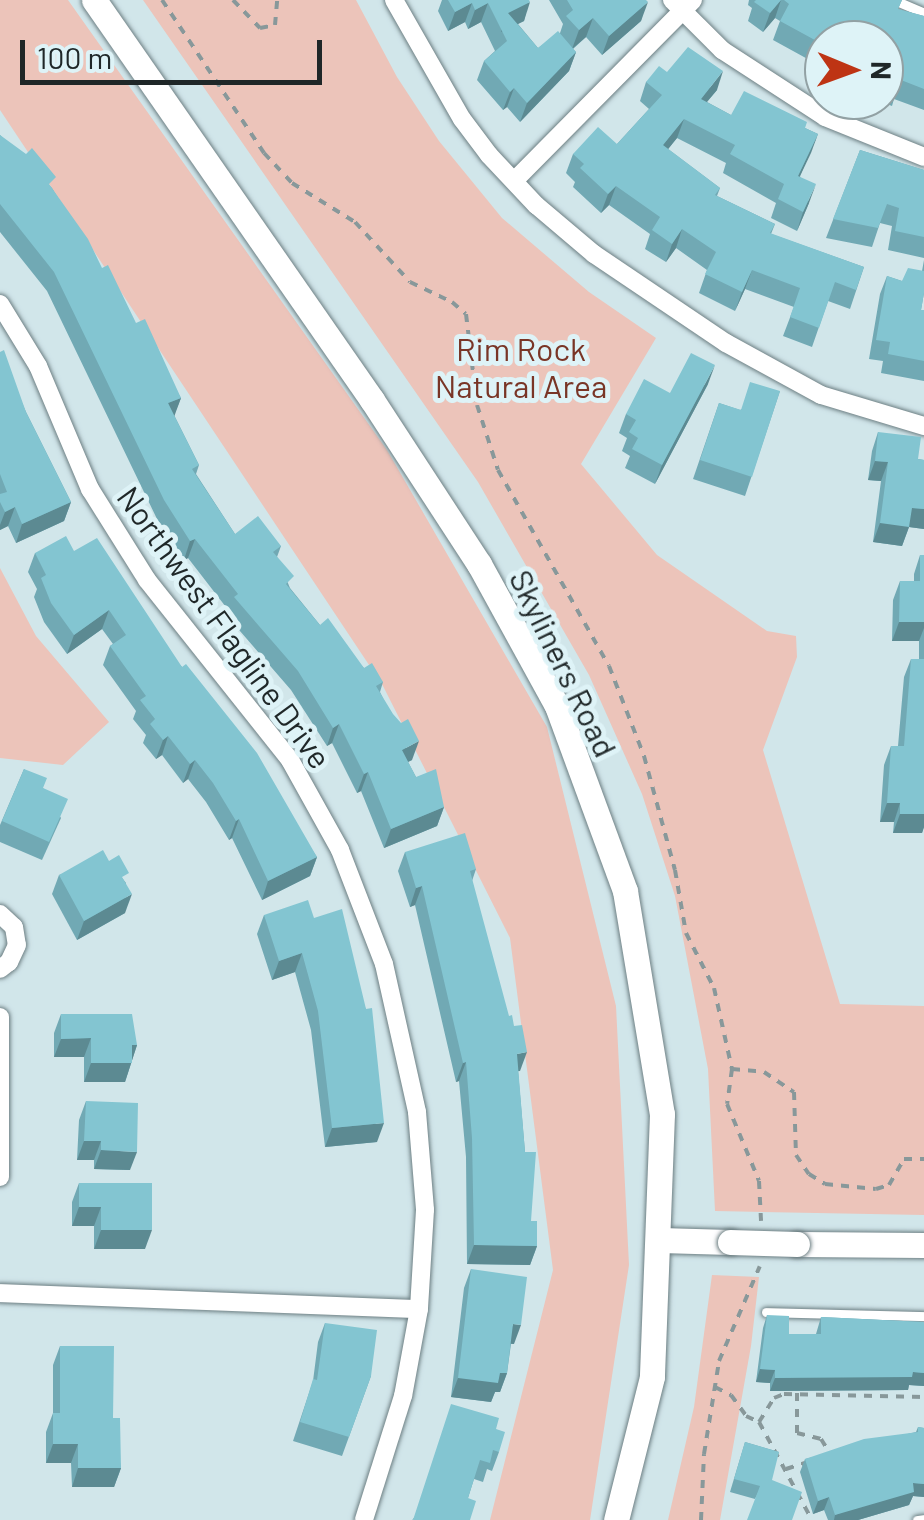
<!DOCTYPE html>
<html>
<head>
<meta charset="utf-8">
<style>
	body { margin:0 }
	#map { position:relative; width:924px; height:1520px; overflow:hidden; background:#d1e6ea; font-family:Barlow,sans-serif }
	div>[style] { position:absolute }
	.green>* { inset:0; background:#ecc4ba }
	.path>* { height:4px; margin-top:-2px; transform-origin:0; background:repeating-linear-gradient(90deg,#88989a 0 8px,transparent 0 16px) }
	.roads { filter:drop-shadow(0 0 2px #6d7f83) drop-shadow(0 0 2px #6d7f83) }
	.lane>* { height:9px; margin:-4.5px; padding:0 4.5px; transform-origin:4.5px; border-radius:4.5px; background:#fff }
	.street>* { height:18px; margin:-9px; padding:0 9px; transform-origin:9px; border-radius:9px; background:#fff }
	.secondary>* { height:25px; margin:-12.5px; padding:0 12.5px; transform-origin:12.5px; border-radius:12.5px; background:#fff }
	.bridges { filter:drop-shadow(0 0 2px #6d7f83) drop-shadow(0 0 2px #6d7f83) }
	.secondary-bridge>* { height:25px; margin:-12.5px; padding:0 12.5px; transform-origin:12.5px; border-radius:12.5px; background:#fff }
	.wall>* { inset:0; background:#71a9b4 }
	.shaded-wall>* { inset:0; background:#5c8a92 }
	.building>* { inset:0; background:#83c5d1 }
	span { translate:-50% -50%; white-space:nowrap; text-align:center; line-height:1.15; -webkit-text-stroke:10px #def3f7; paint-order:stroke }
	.park-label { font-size:32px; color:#793526 }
	.street-label { font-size:32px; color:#1f2728 }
	.north { position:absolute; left:804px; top:20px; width:100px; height:100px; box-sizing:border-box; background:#def3f7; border:2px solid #92a1a4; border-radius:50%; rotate:91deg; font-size:28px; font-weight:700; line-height:40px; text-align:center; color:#1f2728 }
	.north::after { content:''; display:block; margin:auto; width:35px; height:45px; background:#be3414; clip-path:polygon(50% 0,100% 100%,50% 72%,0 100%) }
	.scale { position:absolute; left:20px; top:40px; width:302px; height:45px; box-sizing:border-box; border:5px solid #1f2728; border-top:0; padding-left:12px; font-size:30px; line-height:35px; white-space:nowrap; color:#1f2728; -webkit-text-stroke:8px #def3f7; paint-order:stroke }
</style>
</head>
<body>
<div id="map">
	<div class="green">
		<div style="clip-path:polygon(0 0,68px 0,387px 450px,547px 727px,616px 1006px,629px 1265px,590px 1520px,490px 1520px,553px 1270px,510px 938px,383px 686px,0 110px)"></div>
		<div style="clip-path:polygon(143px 0,356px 0,397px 77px,439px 141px,502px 218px,589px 292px,656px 338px,581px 464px,657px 555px,767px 631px,796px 636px,797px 657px,763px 750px,840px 1004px,924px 1006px,924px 1215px,715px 1211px,708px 1069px,675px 896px,642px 794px,589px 675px,478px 482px)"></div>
		<div style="clip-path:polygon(0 568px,36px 636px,109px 722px,63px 765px,0 758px)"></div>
		<div style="clip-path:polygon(712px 1275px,759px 1277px,751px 1346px,720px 1520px,668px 1520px,694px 1407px)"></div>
	</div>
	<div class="path">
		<div style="left:162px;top:0;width:184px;rotate:56.3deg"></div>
		<div style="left:264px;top:153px;width:41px;rotate:47deg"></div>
		<div style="left:292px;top:183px;width:74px;rotate:31.8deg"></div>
		<div style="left:355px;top:222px;width:81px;rotate:47.5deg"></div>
		<div style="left:410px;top:282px;width:47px;rotate:25.5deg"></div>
		<div style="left:452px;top:302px;width:18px;rotate:41deg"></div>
		<div style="left:466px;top:314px;width:92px;rotate:83.1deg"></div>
		<div style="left:477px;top:405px;width:68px;rotate:72.1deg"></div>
		<div style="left:498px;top:470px;width:225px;rotate:60.5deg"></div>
		<div style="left:609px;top:666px;width:97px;rotate:68.7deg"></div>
		<div style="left:644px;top:756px;width:118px;rotate:74.8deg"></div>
		<div style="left:675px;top:870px;width:64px;rotate:80.1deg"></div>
		<div style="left:686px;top:933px;width:62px;rotate:63deg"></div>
		<div style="left:714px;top:988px;width:83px;rotate:77.5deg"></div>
		<div style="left:732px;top:1069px;width:35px;rotate:98deg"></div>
		<div style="left:727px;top:1104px;width:83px;rotate:67.4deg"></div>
		<div style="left:759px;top:1181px;width:40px;rotate:87.1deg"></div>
		<div style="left:233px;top:0;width:39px;rotate:46deg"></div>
		<div style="left:260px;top:28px;width:15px;rotate:-11deg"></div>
		<div style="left:275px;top:25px;width:25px;rotate:-85deg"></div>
		<div style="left:732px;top:1069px;width:32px;rotate:5deg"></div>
		<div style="left:764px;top:1072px;width:36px;rotate:34deg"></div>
		<div style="left:794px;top:1092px;width:63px;rotate:88.2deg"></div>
		<div style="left:796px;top:1155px;width:23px;rotate:56deg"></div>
		<div style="left:809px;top:1174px;width:19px;rotate:32deg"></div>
		<div style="left:825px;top:1184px;width:51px;rotate:5.6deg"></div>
		<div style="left:876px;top:1189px;width:14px;rotate:-17deg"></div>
		<div style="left:889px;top:1185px;width:30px;rotate:-60deg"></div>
		<div style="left:904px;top:1159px;width:20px"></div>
		<div style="left:715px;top:1387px;width:18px;rotate:27deg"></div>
		<div style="left:731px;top:1395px;width:26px;rotate:54deg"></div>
		<div style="left:746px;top:1416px;width:14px;rotate:25deg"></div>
		<div style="left:759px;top:1422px;width:111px;rotate:61.6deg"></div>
		<div style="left:797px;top:1393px;width:40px;rotate:90deg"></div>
		<div style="left:797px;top:1433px;width:25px;rotate:14deg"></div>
		<div style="left:821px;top:1439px;width:19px;rotate:58deg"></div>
		<div style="left:759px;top:1422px;width:28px;rotate:-58deg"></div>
		<div style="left:774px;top:1398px;width:11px;rotate:-22deg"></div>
		<div style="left:784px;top:1394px;width:140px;rotate:1.2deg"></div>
		<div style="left:786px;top:1469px;width:20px;rotate:-18deg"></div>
		<div style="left:701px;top:1520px;width:66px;rotate:-87.4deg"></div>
		<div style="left:704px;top:1454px;width:94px;rotate:-80.8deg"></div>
		<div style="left:719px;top:1361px;width:103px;rotate:-66.7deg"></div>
	</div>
	<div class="roads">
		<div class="lane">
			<div style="left:894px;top:0;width:33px;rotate:23deg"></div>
			<div style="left:766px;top:1312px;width:158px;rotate:1.5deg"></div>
			<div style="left:917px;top:1520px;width:7px;rotate:-8deg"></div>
		</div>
		<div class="street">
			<div style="left:394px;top:0;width:137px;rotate:60.3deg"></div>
			<div style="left:462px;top:119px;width:45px;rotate:53.1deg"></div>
			<div style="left:489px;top:155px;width:69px;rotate:46.8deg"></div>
			<div style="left:536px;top:205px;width:76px;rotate:40.2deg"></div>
			<div style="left:594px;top:254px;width:159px;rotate:34deg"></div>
			<div style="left:726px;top:343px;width:108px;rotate:28.7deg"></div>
			<div style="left:821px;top:395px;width:108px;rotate:16.8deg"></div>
			<div style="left:672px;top:0;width:71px;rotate:45deg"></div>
			<div style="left:722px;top:50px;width:123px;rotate:33deg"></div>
			<div style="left:825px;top:117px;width:107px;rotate:22deg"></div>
			<div style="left:515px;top:180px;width:253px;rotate:-45.3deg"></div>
			<div style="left:0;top:304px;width:73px;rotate:58.5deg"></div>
			<div style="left:38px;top:366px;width:134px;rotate:67.1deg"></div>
			<div style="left:90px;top:489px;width:107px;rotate:57.9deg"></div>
			<div style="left:147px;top:580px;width:230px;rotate:51.5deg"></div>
			<div style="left:290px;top:760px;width:103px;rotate:60.9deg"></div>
			<div style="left:340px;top:850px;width:122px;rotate:68.9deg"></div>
			<div style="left:384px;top:964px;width:152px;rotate:77.4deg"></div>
			<div style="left:417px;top:1112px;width:98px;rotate:85.3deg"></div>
			<div style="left:425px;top:1210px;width:99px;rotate:93.5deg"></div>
			<div style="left:419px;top:1309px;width:88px;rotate:100.4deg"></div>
			<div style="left:403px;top:1396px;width:130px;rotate:107.5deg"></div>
			<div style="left:0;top:914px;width:19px;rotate:43deg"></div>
			<div style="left:14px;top:927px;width:18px;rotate:81deg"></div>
			<div style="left:17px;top:945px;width:19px;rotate:115deg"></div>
			<div style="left:9px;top:962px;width:11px;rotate:142deg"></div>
			<div style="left:0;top:1017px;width:160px;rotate:90deg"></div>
			<div style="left:0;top:1293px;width:419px;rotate:2.2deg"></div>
		</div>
		<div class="secondary">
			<div style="left:94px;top:0;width:487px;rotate:55.2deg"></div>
			<div style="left:372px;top:400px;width:196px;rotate:56.9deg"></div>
			<div style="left:479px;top:564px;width:162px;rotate:61.2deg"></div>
			<div style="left:557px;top:706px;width:197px;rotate:69.8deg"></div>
			<div style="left:625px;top:891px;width:226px;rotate:80.6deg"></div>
			<div style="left:662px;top:1114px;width:263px;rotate:92.2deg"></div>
			<div style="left:652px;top:1377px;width:147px;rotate:104.1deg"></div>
			<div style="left:660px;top:1240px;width:70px;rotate:1.6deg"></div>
			<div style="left:797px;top:1244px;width:127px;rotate:0.5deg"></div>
		</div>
	</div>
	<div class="bridges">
		<div class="secondary-bridge">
			<div style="left:730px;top:1242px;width:67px;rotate:1.7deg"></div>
		</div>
	</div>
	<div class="wall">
		<div style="clip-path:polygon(442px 0,529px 0,524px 21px,518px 24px,538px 48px,560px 33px,563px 24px,549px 0,646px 0,641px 21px,602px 55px,586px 37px,573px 49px,576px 52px,569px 71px,520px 122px,507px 107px,503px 110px,477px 80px,484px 61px,495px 51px,481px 22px,468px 29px,465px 22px,448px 31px,438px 11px)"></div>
		<div style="clip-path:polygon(749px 0,902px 0,898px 9px,924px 16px,924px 110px,894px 99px,892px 106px,877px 100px,884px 100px,884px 40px,824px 40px,824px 68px,773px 40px,780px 21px,775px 18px,763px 32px,748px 21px,752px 8px,748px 5px)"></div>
		<div style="clip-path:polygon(667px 72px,717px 90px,707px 102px,731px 115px,805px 128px,818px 134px,800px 176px,809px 203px,797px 231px,771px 218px,776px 203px,723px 173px,726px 163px,677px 138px,668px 149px,720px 188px,717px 196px,775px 224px,771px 234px,864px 267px,850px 309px,828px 301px,812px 347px,783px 336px,794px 307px,745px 289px,735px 311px,699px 293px,707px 270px,676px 248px,666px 262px,645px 249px,650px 234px,609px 205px,601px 213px,573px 187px,575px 182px,566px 173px,573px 154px,617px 144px,649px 109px,640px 101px,646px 82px)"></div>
		<div style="clip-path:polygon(0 135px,52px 188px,181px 398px,174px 415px,199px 465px,196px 474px,235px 534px,281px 546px,277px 557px,290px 588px,320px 625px,364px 668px,383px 682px,380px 692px,412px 760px,408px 762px,416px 777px,444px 807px,437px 826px,384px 848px,361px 791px,357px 793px,332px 743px,327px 746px,291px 690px,227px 616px,229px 611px,188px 558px,184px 560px,157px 519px,47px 291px,0 232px)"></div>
		<div style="clip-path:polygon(860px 150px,924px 170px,924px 258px,888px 250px,892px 226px,880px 223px,872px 247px,826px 238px)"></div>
		<div style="clip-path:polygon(924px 260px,924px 293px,921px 310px,924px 310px,924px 381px,881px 373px,883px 361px,869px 359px,880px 294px,887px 276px,902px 281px,922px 271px)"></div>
		<div style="clip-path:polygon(0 352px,26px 412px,71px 502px,64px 521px,16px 543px,8px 526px,0 530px)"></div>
		<div style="clip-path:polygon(708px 384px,655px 484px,625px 468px,630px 456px,622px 451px,627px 438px,619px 433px,626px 414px,670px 393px)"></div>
		<div style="clip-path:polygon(780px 391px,745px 496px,693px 479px,719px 403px,740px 410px)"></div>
		<div style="clip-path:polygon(878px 432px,918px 459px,924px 460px,924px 529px,909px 527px,902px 546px,873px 542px,881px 481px,868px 480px,872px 451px)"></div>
		<div style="clip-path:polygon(74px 551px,182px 667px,317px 857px,310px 876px,262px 900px,232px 838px,229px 840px,206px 802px,188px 779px,183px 783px,162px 755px,156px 759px,143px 743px,146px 735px,133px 719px,136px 711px,103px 665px,110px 646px,113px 644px,102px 629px,67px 654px,44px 622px,34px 597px,37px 589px,28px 572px,35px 553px)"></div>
		<div style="clip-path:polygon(920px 555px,924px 555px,924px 827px,922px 833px,893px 833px,894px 822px,880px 822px,884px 765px,891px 746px,898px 746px,904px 677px,911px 659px,919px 659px,919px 641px,892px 641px,893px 600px,900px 581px,914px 581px,914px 574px)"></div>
		<div style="clip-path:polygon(24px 769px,43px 788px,61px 818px,42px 860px,0 842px,0 825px)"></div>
		<div style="clip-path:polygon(405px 852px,476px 869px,472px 881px,520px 1071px,518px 1071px,531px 1221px,537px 1246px,530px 1265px,467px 1264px,466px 1157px,459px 1081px,456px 1082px,415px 905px,410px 907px,398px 871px)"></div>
		<div style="clip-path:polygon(109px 861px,126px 883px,125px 913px,77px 940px,52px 894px,59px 875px)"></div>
		<div style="clip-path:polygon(264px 915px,314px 918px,366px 1009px,377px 1142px,325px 1147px,311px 1030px,295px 972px,272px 980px,257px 934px)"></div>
		<div style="clip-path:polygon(61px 1014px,137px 1045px,125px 1082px,84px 1082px,84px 1057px,54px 1057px,54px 1033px)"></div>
		<div style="clip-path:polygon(86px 1101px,130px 1170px,94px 1169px,94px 1160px,77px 1160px,79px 1120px)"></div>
		<div style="clip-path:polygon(79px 1183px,145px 1249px,94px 1249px,94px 1226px,72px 1226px,72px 1202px)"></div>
		<div style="clip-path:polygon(471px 1269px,514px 1344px,511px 1344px,507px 1373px,500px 1392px,495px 1392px,491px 1402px,451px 1397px,464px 1288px)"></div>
		<div style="clip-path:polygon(767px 1315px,789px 1334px,816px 1334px,821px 1317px,924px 1322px,924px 1386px,909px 1385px,908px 1390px,770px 1391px,770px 1383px,756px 1382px,763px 1328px)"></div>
		<div style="clip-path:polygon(325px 1323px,371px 1376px,342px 1456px,293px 1441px,313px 1381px,318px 1342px)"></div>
		<div style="clip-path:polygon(60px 1346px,113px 1418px,121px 1468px,114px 1487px,72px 1487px,71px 1463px,46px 1463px,46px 1432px,53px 1413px,53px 1365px)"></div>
		<div style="clip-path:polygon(918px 1427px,924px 1428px,924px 1497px,913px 1496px,909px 1505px,858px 1520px,828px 1520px,824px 1510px,813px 1514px,800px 1472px,805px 1459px,916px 1432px)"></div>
		<div style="clip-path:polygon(496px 1429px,499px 1452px,492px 1471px,487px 1469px,483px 1482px,474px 1479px,468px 1498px,412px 1520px)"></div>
		<div style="clip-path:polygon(745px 1442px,779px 1452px,755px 1499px,730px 1492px)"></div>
	</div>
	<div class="shaded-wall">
		<div style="clip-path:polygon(781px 0,775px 18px,763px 32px,770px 13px)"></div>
		<div style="clip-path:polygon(530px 2px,524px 21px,501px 32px,508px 13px)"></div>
		<div style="clip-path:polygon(648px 2px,641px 21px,602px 55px,609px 36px)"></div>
		<div style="clip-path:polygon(472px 3px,465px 22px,448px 31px,455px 12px)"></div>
		<div style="clip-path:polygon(488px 3px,481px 22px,468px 29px,475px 10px)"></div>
		<div style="clip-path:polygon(593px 18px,586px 37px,572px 49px,579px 30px)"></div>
		<div style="clip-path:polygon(576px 52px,569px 71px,520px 122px,527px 103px)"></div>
		<div style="clip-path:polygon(723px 71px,717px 90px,694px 117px,701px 99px)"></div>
		<div style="clip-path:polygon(514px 88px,507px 107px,503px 110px,510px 92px)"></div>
		<div style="clip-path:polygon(684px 119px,677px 138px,656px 164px,663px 145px)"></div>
		<div style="clip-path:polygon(818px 134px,811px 153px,791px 195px,798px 176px)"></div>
		<div style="clip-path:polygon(816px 184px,809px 203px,797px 231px,803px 212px)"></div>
		<div style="clip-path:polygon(616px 186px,609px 205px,601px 213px,608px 194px)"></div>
		<div style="clip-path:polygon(682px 229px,676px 248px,666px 262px,672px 244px)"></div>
		<div style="clip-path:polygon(752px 270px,745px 289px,735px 311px,742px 292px)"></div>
		<div style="clip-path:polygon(715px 365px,708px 384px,655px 484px,662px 465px)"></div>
		<div style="clip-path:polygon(181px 398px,174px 417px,168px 403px)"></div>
		<div style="clip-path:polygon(875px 461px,888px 462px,881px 481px,868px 480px)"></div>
		<div style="clip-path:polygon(71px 502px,64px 521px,16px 543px,22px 524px)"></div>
		<div style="clip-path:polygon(15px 507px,8px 526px,0 530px,0 525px,5px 512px)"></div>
		<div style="clip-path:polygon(912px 508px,924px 509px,924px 529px,909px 527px,902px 546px,873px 542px,880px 523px)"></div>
		<div style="clip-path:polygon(195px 539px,188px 558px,184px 560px,190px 541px)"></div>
		<div style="clip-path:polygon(109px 610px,102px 629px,67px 654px,74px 635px)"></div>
		<div style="clip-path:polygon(899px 622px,924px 622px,924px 628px,919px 641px,892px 641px)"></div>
		<div style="clip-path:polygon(339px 724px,332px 743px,327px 746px,333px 728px)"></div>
		<div style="clip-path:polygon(168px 736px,162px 755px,156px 759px,163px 740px)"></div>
		<div style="clip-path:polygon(419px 741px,412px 760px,395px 768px,402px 750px)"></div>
		<div style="clip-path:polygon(195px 760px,188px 779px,183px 783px,190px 764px)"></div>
		<div style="clip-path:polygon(368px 772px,361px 791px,357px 793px,364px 774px)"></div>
		<div style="clip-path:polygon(887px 803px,900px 803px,894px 822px,880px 822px)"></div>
		<div style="clip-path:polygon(444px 807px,437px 826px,384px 848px,391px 829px)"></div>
		<div style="clip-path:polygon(900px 814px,924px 814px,924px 827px,922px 833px,893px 833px)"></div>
		<div style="clip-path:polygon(239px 819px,232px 838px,229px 840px,236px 821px)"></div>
		<div style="clip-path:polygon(317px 857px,310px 876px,262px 900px,268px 881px)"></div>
		<div style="clip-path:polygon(422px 886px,415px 905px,410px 907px,416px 888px)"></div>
		<div style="clip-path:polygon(132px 894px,125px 913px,77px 940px,84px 921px)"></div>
		<div style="clip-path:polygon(302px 953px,295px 972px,272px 980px,279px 961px)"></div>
		<div style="clip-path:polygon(91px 1038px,84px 1057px,54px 1057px,61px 1039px)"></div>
		<div style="clip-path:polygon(132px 1045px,137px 1045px,125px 1082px,84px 1082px,91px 1063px)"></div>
		<div style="clip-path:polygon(527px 1052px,520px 1071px,510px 1072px,517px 1054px)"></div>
		<div style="clip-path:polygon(466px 1062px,459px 1081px,456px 1082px,463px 1063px)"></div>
		<div style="clip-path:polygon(384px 1123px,377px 1142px,325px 1147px,332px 1128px)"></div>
		<div style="clip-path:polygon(84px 1141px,101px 1141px,94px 1160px,77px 1160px)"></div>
		<div style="clip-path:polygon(101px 1150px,137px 1152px,130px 1170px,94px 1169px)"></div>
		<div style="clip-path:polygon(79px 1207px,101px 1207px,94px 1226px,72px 1226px)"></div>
		<div style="clip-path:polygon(101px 1230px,152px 1230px,145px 1249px,94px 1249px)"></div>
		<div style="clip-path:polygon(474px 1245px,537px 1246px,530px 1265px,467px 1264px)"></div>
		<div style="clip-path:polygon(513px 1324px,521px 1325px,514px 1344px,506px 1343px)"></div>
		<div style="clip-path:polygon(760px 1369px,775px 1370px,770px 1383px,756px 1382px)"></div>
		<div style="clip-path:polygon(913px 1372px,924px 1373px,924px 1386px,909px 1385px,908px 1390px,770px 1391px,775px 1378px)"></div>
		<div style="clip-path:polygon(500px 1373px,507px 1373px,500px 1392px,495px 1392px,491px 1402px,451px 1397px,458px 1378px)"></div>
		<div style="clip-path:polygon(53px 1444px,78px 1444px,71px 1463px,46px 1463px)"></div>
		<div style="clip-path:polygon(78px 1468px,121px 1468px,114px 1487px,72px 1487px)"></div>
		<div style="clip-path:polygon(913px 1483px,924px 1484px,924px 1497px,913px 1496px,909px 1505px,858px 1520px,834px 1520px,835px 1515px)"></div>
		<div style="clip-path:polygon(829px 1497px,824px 1510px,813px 1514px,818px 1501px)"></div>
	</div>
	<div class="building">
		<div style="clip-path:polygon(448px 0,529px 0,530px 2px,508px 13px,538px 48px,558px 31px,576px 52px,527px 103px,514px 88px,510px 92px,484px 61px,507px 41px,488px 3px,475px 10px,472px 3px,455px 12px)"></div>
		<div style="clip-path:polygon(567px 0,646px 0,648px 2px,609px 36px,593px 18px,579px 30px,566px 16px,573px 10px)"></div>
		<div style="clip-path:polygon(756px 0,781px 0,770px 13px,754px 2px)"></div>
		<div style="clip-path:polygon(784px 0,902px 0,898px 9px,924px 16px,924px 89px,901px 80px,899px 87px,884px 81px,884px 40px,824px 40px,824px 45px,780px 21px,789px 4px)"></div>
		<div style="clip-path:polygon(688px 47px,723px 71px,701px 99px,731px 115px,744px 91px,807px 122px,805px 128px,818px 134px,798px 176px,816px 184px,803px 212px,778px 199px,784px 184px,730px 154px,735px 145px,684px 119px,663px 145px,720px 188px,715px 195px,775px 224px,770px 233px,864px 267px,856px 290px,835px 282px,819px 328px,790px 317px,800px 288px,752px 270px,742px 292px,705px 274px,716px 252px,682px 229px,672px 244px,652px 230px,660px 217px,616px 186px,608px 194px,580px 168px,584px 164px,573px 154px,598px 127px,617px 144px,662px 95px,646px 82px,659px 66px,667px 72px)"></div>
		<div style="clip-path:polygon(0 135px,26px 154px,32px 148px,56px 177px,49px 184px,88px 239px,102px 268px,108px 265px,136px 323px,145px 319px,181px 398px,168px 403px,199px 465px,192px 469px,235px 534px,258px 516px,281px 546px,273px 552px,294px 576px,286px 584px,295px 595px,320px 625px,328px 618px,364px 668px,372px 663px,383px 682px,376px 686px,393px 714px,401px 723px,408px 719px,419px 741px,402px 750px,416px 777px,436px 769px,444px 807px,391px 829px,368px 772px,364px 774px,339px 724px,333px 728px,298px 671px,234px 597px,238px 594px,195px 539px,190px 541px,164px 500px,54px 272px,0 204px)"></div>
		<div style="clip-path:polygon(860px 150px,924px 170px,924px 237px,895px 231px,899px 208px,887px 204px,878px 228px,833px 219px)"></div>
		<div style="clip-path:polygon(908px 268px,924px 271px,924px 293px,921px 310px,924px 310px,924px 361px,888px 354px,890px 342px,876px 340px,887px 276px,902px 281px)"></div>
		<div style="clip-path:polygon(4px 350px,26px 412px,71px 502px,22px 524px,15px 507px,5px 512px,0 502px,0 494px,7px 492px,0 474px,0 352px)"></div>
		<div style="clip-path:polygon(691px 353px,715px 365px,662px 465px,632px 449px,638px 438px,629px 432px,636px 420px,626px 414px,644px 379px,670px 393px)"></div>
		<div style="clip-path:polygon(750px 382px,780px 391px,752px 477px,700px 460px,719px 403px,741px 410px)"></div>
		<div style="clip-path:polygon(878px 432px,921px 437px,918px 459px,924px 460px,924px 509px,912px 508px,909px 527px,880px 523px,888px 462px,875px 461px)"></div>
		<div style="clip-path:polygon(66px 536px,74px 551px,97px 538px,182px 667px,186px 664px,257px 753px,317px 857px,268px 881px,239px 819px,236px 821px,213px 783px,195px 760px,190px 764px,168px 736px,163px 740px,150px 724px,155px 719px,140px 700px,146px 696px,110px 646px,126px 635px,109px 610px,74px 635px,51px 603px,41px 578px,46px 575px,35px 553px)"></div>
		<div style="clip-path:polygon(920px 555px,924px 555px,924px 622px,899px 622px,900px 581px,920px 581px)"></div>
		<div style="clip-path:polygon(911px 659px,924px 659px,924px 814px,900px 814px,900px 803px,887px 803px,891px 746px,904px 746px)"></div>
		<div style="clip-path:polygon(24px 769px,47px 778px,43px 788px,68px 799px,49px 842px,2px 821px)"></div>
		<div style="clip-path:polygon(465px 833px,476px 869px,470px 871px,509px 1016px,512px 1015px,514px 1026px,522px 1025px,527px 1052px,517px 1054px,525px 1152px,536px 1152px,531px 1221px,537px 1221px,537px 1246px,474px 1245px,472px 1138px,466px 1062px,463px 1063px,422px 886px,416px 888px,405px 852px)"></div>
		<div style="clip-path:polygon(103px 850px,109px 861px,119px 855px,129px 873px,122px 877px,132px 894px,84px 921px,59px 875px)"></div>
		<div style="clip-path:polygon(308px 900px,314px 918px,342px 909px,366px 1009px,372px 1008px,384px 1123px,332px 1128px,318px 1011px,302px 953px,279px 961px,264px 915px)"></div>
		<div style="clip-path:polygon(61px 1014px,132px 1014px,137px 1045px,132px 1045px,132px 1063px,91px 1063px,91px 1038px,61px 1039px)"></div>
		<div style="clip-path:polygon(86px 1101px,138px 1103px,137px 1152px,101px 1150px,101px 1141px,84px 1141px)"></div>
		<div style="clip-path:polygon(79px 1183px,152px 1183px,152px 1230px,101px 1230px,101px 1207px,79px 1207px)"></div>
		<div style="clip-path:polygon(471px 1269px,527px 1277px,521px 1325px,513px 1324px,507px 1373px,500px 1373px,498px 1383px,458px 1378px)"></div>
		<div style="clip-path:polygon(767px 1315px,789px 1316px,789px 1334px,821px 1334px,821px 1317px,924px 1322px,924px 1373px,913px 1372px,912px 1377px,775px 1378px,775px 1370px,760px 1369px)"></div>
		<div style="clip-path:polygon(325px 1323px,377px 1330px,371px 1376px,349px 1437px,300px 1422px,313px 1379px,317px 1380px)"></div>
		<div style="clip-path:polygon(60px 1346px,114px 1346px,113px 1418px,120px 1418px,121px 1468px,78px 1468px,78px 1444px,53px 1444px,53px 1413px,60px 1413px)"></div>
		<div style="clip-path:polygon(451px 1404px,499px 1418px,496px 1429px,505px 1432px,499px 1452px,493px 1450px,490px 1463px,480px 1460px,468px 1498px,476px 1501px,470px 1520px,413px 1520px)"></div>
		<div style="clip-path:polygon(918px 1427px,924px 1428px,924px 1484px,913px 1483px,914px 1492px,835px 1515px,829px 1497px,818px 1501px,805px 1459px,864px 1439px,918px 1432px)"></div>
		<div style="clip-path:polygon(745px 1442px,779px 1452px,772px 1480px,802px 1492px,792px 1520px,747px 1520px,760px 1486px,734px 1479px)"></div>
	</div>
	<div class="park-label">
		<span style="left:521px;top:367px">Rim Rock<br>Natural Area</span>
	</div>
	<div class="street-label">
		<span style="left:225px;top:627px;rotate:54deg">Northwest Flagline Drive</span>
		<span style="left:564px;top:663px;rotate:64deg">Skyliners Road</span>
	</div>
	<div class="north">N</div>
	<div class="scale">100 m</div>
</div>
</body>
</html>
